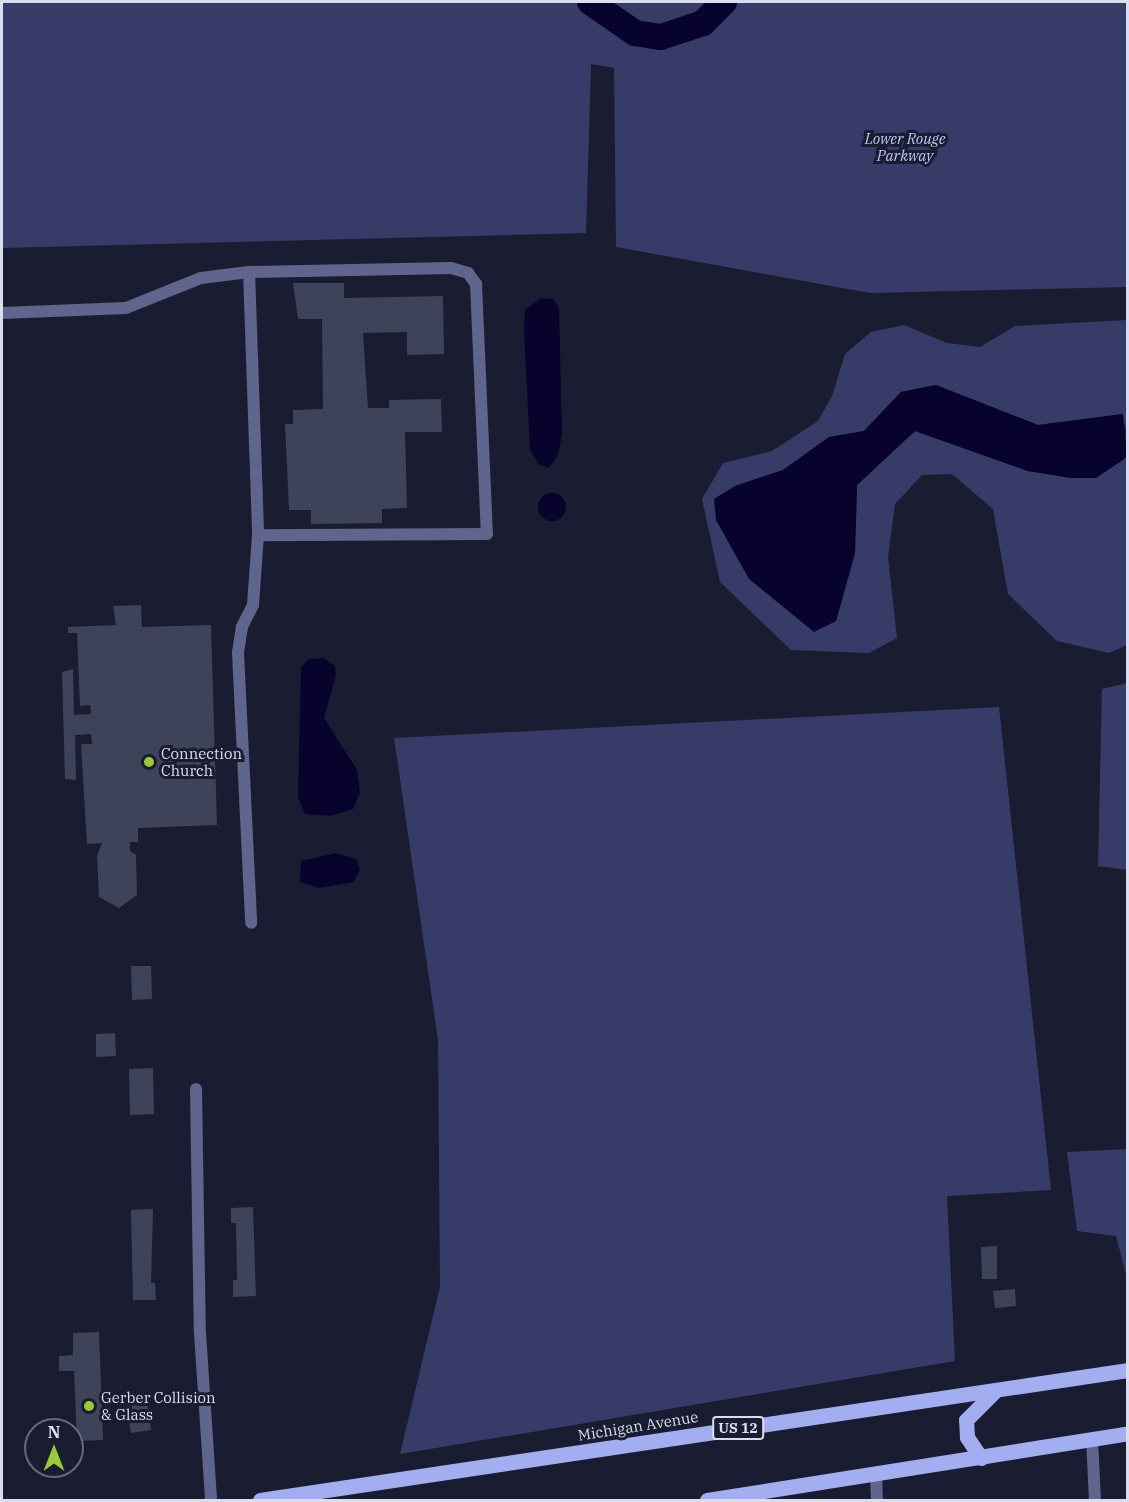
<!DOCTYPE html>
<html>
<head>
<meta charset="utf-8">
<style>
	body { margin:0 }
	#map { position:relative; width:1129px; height:1502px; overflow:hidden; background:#1a1d31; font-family:"IBM Plex Serif",serif }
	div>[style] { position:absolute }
	.green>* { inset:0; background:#363c67 }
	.water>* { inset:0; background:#07032d }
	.round { border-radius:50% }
	.river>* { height:26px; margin:-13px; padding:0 13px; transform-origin:13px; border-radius:13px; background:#07032d }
	.building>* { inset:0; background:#3f435a }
	.minor>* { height:12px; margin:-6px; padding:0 6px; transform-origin:6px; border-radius:6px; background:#5f658d }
	.primary>* { height:15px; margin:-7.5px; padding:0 7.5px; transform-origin:7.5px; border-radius:7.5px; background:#a3aef1 }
	.dots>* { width:16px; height:16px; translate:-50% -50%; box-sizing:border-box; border:3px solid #1a1d31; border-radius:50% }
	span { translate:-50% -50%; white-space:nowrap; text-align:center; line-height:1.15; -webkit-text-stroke:6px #1a1d31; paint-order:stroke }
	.shield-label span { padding:2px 4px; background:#1a1d31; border:2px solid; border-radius:4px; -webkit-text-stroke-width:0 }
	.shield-label { font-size:14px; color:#daddeb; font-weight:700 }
	.park-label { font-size:15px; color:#bec6f6; font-style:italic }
	.poi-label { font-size:15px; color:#daddeb }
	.left { translate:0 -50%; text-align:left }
	.street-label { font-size:15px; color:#daddeb }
	.frame { position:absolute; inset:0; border:3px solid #daddeb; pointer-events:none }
	.north { position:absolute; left:24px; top:1418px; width:60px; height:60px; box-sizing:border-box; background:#1a1d31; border:2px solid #676a7b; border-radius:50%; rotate:0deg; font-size:16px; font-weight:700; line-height:24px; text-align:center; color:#daddeb }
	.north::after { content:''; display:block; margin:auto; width:21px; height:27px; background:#99cb36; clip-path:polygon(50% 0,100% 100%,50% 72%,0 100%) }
</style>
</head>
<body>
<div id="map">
	<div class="green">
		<div style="clip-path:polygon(2px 2px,1127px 2px,1127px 287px,870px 293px,616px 247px,614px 68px,591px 64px,586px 233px,2px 248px)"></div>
		<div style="clip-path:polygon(1127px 320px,1127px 434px,1122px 414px,1038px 425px,936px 385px,901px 392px,864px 431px,829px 437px,783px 470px,735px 486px,716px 520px,727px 538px,814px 631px,836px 621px,855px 553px,857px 485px,915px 431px,1028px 471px,1096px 478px,1127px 457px,1127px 645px,1109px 653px,1057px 641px,1008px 594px,993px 509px,952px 474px,922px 475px,895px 504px,888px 557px,897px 638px,869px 653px,791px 650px,720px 582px,702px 499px,723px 463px,772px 451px,818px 421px,832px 396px,845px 354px,871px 332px,904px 325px,947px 343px,980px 347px,1015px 326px)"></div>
		<div style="clip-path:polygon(1127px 683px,1128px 683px,1127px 870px,1098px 866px,1102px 689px)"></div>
		<div style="clip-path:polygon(999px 707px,1051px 1190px,947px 1196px,955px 1361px,400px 1454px,440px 1287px,438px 1040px,394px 738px)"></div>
		<div style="clip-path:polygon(1127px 1149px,1128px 1149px,1127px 1278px,1116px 1236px,1077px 1231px,1067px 1152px)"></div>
	</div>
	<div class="water">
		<div style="clip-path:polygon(541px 298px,553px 299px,559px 307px,562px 434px,558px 455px,549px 468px,538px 464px,530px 450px,524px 329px,525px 310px)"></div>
		<div style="clip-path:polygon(936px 385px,1038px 425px,1123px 414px,1127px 457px,1096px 478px,1070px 478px,1028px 471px,915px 431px,857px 485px,855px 553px,836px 621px,814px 632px,749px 579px,716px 520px,714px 499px,735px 486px,783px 470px,829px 437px,864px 431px,901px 392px)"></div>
		<div class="round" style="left:538px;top:493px;width:28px;height:28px"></div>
		<div style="clip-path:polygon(323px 658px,335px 666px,336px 675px,324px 718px,357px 770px,360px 793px,353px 809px,330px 816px,305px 814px,298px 797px,301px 667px,309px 659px)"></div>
		<div style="clip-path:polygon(336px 853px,356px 859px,360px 869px,354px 882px,319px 888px,300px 882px,301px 861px)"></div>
	</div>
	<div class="river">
		<div style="left:590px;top:2px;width:55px;rotate:34.6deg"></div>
		<div style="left:635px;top:33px;width:26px;rotate:9deg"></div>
		<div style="left:661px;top:37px;width:44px;rotate:-18.4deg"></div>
		<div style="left:703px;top:23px;width:30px;rotate:-45deg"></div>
	</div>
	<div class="building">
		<div style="clip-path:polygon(293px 283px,344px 283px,344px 298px,443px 296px,444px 354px,407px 355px,407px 332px,363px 333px,368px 408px,389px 408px,389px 400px,441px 399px,442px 432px,405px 432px,407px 508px,382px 509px,382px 523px,311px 524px,311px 510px,289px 510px,285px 424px,293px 424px,293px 410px,323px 409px,322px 319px,298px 319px)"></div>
		<div style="clip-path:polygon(141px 605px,142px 627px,211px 625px,217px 825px,138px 828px,138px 842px,130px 842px,130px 851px,136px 855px,137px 895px,119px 908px,99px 897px,97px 856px,102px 843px,87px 844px,81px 744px,92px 744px,91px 734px,75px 735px,76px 780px,65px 779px,62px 672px,73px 669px,74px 715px,91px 714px,90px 705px,80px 706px,77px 633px,68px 633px,68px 627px,116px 625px,113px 606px)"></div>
		<div style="clip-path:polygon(131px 966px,151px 966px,152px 999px,132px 1000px)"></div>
		<div style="clip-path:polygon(115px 1033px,116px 1056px,96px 1057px,96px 1034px)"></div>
		<div style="clip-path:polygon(153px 1068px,154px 1114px,130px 1115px,129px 1069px)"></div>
		<div style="clip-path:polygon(253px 1207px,256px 1296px,233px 1297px,233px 1280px,237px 1280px,236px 1223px,231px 1223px,231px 1208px)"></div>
		<div style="clip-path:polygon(153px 1209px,151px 1283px,155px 1283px,156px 1300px,133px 1300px,131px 1210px)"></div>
		<div style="clip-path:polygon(997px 1246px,997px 1279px,982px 1279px,981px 1247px)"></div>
		<div style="clip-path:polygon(1015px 1289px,1016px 1306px,995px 1308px,993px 1291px)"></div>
		<div style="clip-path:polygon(99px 1332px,103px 1440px,77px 1441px,74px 1371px,59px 1371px,59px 1356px,73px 1355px,73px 1333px)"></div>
		<div style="clip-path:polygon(147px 1403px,151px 1430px,131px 1433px,127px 1406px)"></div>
	</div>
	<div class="minor">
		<div style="left:249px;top:272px;width:263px;rotate:88deg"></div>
		<div style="left:2px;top:313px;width:124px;rotate:-2.3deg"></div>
		<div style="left:126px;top:308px;width:81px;rotate:-21.8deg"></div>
		<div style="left:201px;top:278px;width:48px;rotate:-7.1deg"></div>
		<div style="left:249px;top:272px;width:202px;rotate:-1.1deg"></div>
		<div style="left:451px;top:268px;width:18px;rotate:16deg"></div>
		<div style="left:468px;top:273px;width:14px;rotate:54deg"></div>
		<div style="left:476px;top:284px;width:250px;rotate:87.5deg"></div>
		<div style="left:487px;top:534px;width:229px;rotate:179.7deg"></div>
		<div style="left:258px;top:535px;width:70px;rotate:94.1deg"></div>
		<div style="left:253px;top:605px;width:25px;rotate:117deg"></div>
		<div style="left:242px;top:627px;width:26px;rotate:99deg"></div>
		<div style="left:238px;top:653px;width:270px;rotate:87.2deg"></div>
		<div style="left:196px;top:1089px;width:244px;rotate:89.1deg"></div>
		<div style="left:200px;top:1333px;width:167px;rotate:86.2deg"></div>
		<div style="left:1092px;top:1439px;width:61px;rotate:87.2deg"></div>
		<div style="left:876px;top:1474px;width:26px;rotate:88deg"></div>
	</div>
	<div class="primary">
		<div style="left:981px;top:1458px;width:25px;rotate:-124deg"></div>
		<div style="left:967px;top:1437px;width:17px;rotate:-93deg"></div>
		<div style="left:966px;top:1420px;width:42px;rotate:-45deg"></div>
		<div style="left:260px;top:1500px;width:878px;rotate:-8.52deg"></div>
		<div style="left:707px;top:1500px;width:426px;rotate:-9deg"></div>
	</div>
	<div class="dots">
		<div style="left:149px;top:762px;background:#99cb36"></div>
		<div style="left:89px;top:1406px;background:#99cb36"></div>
	</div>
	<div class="shield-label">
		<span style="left:738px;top:1428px">US 12</span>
	</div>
	<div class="park-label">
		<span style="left:905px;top:147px">Lower Rouge<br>Parkway</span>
	</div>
	<div class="poi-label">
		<span class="left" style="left:161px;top:762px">Connection<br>Church</span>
		<span class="left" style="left:101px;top:1406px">Gerber Collision<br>&amp; Glass</span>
	</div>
	<div class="street-label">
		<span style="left:638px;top:1426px;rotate:-9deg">Michigan Avenue</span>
	</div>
	<div class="frame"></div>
	<div class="north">N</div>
</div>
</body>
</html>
